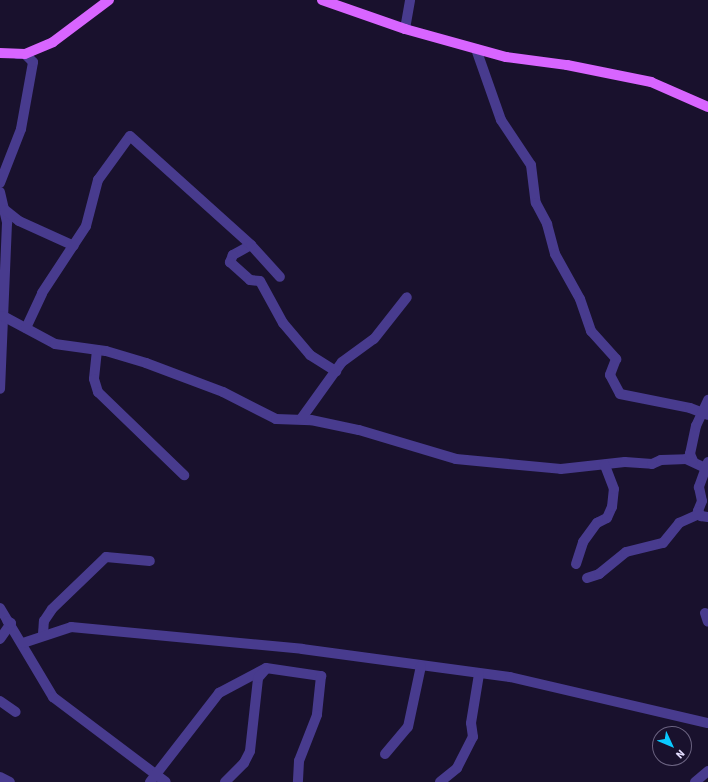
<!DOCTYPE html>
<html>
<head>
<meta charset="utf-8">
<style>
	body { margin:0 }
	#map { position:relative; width:708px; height:782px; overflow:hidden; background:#19112d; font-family:"Source Sans 3",sans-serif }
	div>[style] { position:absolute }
	.minor>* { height:10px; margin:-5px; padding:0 5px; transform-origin:5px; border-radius:5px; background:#483b8e }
	.major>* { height:10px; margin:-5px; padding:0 5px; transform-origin:5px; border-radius:5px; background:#d865ff }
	span { translate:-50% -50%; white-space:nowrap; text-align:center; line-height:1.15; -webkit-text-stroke:3.5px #19112d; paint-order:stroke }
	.north { position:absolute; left:652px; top:726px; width:40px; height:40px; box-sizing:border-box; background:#19112d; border:1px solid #6b6381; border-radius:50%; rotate:134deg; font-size:11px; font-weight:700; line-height:16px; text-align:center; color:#e5deff }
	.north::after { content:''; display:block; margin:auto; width:14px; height:18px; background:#0ac9ff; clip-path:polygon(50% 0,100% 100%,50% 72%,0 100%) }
</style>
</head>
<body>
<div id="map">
	<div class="minor">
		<div style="left:405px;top:29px;width:29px;rotate:-80deg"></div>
		<div style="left:476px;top:49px;width:75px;rotate:70.6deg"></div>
		<div style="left:501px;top:120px;width:54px;rotate:56.3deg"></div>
		<div style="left:531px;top:165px;width:38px;rotate:83deg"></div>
		<div style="left:536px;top:203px;width:24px;rotate:62deg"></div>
		<div style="left:547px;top:224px;width:31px;rotate:75deg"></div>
		<div style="left:555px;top:254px;width:51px;rotate:60.9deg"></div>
		<div style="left:580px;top:299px;width:34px;rotate:71deg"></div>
		<div style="left:591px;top:331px;width:38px;rotate:48deg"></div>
		<div style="left:616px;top:359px;width:17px;rotate:111deg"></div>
		<div style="left:610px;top:375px;width:21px;rotate:62deg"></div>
		<div style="left:620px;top:394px;width:71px;rotate:11.3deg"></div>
		<div style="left:690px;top:408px;width:19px;rotate:21deg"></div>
		<div style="left:0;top:183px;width:58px;rotate:-68.7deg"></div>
		<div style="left:21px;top:129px;width:68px;rotate:-79.8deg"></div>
		<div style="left:33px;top:62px;width:11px;rotate:-135deg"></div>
		<div style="left:25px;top:54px;width:8px;rotate:180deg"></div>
		<div style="left:0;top:192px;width:32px;rotate:77deg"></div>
		<div style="left:7px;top:223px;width:166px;rotate:92.4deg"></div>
		<div style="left:5px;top:210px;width:18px;rotate:38deg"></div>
		<div style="left:19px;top:221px;width:60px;rotate:24.4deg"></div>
		<div style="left:251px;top:245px;width:21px;rotate:151deg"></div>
		<div style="left:233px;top:255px;width:8px;rotate:113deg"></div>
		<div style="left:230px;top:262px;width:27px;rotate:42deg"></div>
		<div style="left:250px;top:280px;width:10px;rotate:6deg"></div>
		<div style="left:260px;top:281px;width:48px;rotate:61.3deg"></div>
		<div style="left:283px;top:323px;width:42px;rotate:49.8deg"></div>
		<div style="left:310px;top:355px;width:31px;rotate:32deg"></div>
		<div style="left:3px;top:316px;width:59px;rotate:28.3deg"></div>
		<div style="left:55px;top:344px;width:51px;rotate:7.8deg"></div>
		<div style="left:106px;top:351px;width:42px;rotate:16.7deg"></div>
		<div style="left:146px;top:363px;width:82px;rotate:20.6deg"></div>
		<div style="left:223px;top:392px;width:59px;rotate:27deg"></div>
		<div style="left:276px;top:419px;width:35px;rotate:2deg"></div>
		<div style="left:311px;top:420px;width:49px;rotate:11.8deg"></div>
		<div style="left:359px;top:430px;width:101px;rotate:16.6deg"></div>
		<div style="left:456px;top:459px;width:105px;rotate:5.4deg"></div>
		<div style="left:561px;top:469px;width:64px;rotate:-6.2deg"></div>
		<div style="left:625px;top:462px;width:27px;rotate:4deg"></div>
		<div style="left:652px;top:464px;width:10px;rotate:-24deg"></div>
		<div style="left:661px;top:460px;width:25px;rotate:-2deg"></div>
		<div style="left:686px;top:459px;width:19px;rotate:25deg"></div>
		<div style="left:26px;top:328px;width:38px;rotate:-65deg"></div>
		<div style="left:42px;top:293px;width:80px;rotate:-56.7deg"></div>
		<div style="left:86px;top:226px;width:48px;rotate:-75.4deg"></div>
		<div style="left:98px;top:180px;width:54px;rotate:-54deg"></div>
		<div style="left:130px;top:136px;width:163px;rotate:42deg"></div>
		<div style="left:251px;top:245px;width:43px;rotate:47.8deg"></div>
		<div style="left:97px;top:350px;width:29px;rotate:96deg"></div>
		<div style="left:94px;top:379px;width:14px;rotate:73deg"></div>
		<div style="left:98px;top:392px;width:120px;rotate:44deg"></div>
		<div style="left:301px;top:419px;width:70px;rotate:-54.3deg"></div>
		<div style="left:342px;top:362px;width:39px;rotate:-36deg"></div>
		<div style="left:374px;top:339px;width:53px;rotate:-51.8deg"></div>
		<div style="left:693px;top:461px;width:8px;rotate:-113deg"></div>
		<div style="left:690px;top:454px;width:29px;rotate:-78deg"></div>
		<div style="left:696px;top:426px;width:29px;rotate:-65deg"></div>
		<div style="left:708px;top:462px;width:27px;rotate:110deg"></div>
		<div style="left:699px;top:487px;width:14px;rotate:78deg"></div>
		<div style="left:702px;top:501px;width:11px;rotate:112deg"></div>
		<div style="left:698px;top:511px;width:6px;rotate:59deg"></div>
		<div style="left:701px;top:516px;width:7px;rotate:8deg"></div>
		<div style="left:576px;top:564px;width:23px;rotate:-72deg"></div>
		<div style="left:583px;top:542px;width:24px;rotate:-54deg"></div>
		<div style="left:597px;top:523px;width:11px;rotate:-27deg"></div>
		<div style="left:607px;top:518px;width:12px;rotate:-66deg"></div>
		<div style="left:612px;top:507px;width:18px;rotate:-84deg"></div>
		<div style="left:614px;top:489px;width:26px;rotate:-111deg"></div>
		<div style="left:587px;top:578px;width:13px;rotate:-18deg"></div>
		<div style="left:599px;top:574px;width:35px;rotate:-39deg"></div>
		<div style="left:626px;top:552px;width:38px;rotate:-14deg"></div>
		<div style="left:663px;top:543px;width:26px;rotate:-51deg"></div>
		<div style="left:679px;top:523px;width:22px;rotate:-24deg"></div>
		<div style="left:0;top:608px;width:104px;rotate:59.2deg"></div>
		<div style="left:53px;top:697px;width:141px;rotate:37deg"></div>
		<div style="left:705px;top:613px;width:9px;rotate:72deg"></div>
		<div style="left:43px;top:634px;width:13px;rotate:-86deg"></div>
		<div style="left:44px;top:621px;width:14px;rotate:-56deg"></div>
		<div style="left:52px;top:609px;width:75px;rotate:-43.9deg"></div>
		<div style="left:106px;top:557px;width:44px;rotate:5.2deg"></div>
		<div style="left:0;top:639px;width:19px;rotate:-55deg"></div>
		<div style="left:11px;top:623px;width:4px;rotate:-153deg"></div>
		<div style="left:23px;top:643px;width:51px;rotate:-18.4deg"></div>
		<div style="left:71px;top:627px;width:232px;rotate:5.4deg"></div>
		<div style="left:302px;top:649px;width:210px;rotate:7.7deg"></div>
		<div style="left:510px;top:677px;width:203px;rotate:13.1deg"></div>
		<div style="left:0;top:701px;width:19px;rotate:35deg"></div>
		<div style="left:385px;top:754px;width:35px;rotate:-50deg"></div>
		<div style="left:408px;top:727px;width:62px;rotate:-78deg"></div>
		<div style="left:0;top:777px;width:11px;rotate:27deg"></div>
		<div style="left:150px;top:782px;width:113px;rotate:-52.2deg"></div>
		<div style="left:219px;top:693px;width:53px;rotate:-28deg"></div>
		<div style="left:266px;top:668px;width:56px;rotate:8.3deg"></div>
		<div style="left:321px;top:676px;width:39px;rotate:96deg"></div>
		<div style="left:317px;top:715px;width:49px;rotate:111.4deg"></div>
		<div style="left:299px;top:761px;width:21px;rotate:93deg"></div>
		<div style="left:225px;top:782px;width:27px;rotate:-45deg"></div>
		<div style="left:244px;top:763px;width:13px;rotate:-63deg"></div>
		<div style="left:250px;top:751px;width:73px;rotate:-83.7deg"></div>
		<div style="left:258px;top:678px;width:11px;rotate:-49deg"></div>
		<div style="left:440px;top:782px;width:22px;rotate:-39deg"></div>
		<div style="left:457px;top:768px;width:35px;rotate:-63deg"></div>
		<div style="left:473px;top:737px;width:14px;rotate:-98deg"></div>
		<div style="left:471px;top:723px;width:50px;rotate:-80.7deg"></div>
		<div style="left:695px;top:782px;width:17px;rotate:-40deg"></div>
	</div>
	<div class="major">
		<div style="left:322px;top:0;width:88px;rotate:19.3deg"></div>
		<div style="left:405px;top:29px;width:105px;rotate:15.5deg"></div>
		<div style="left:506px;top:57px;width:62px;rotate:7.5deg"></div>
		<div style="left:567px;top:65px;width:86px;rotate:11.4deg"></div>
		<div style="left:651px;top:82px;width:62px;rotate:23.7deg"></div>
		<div style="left:0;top:53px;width:25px;rotate:2deg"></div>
		<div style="left:25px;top:54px;width:30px;rotate:-23deg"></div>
		<div style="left:53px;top:42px;width:70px;rotate:-36.9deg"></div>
	</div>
	<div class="north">N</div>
</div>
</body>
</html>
